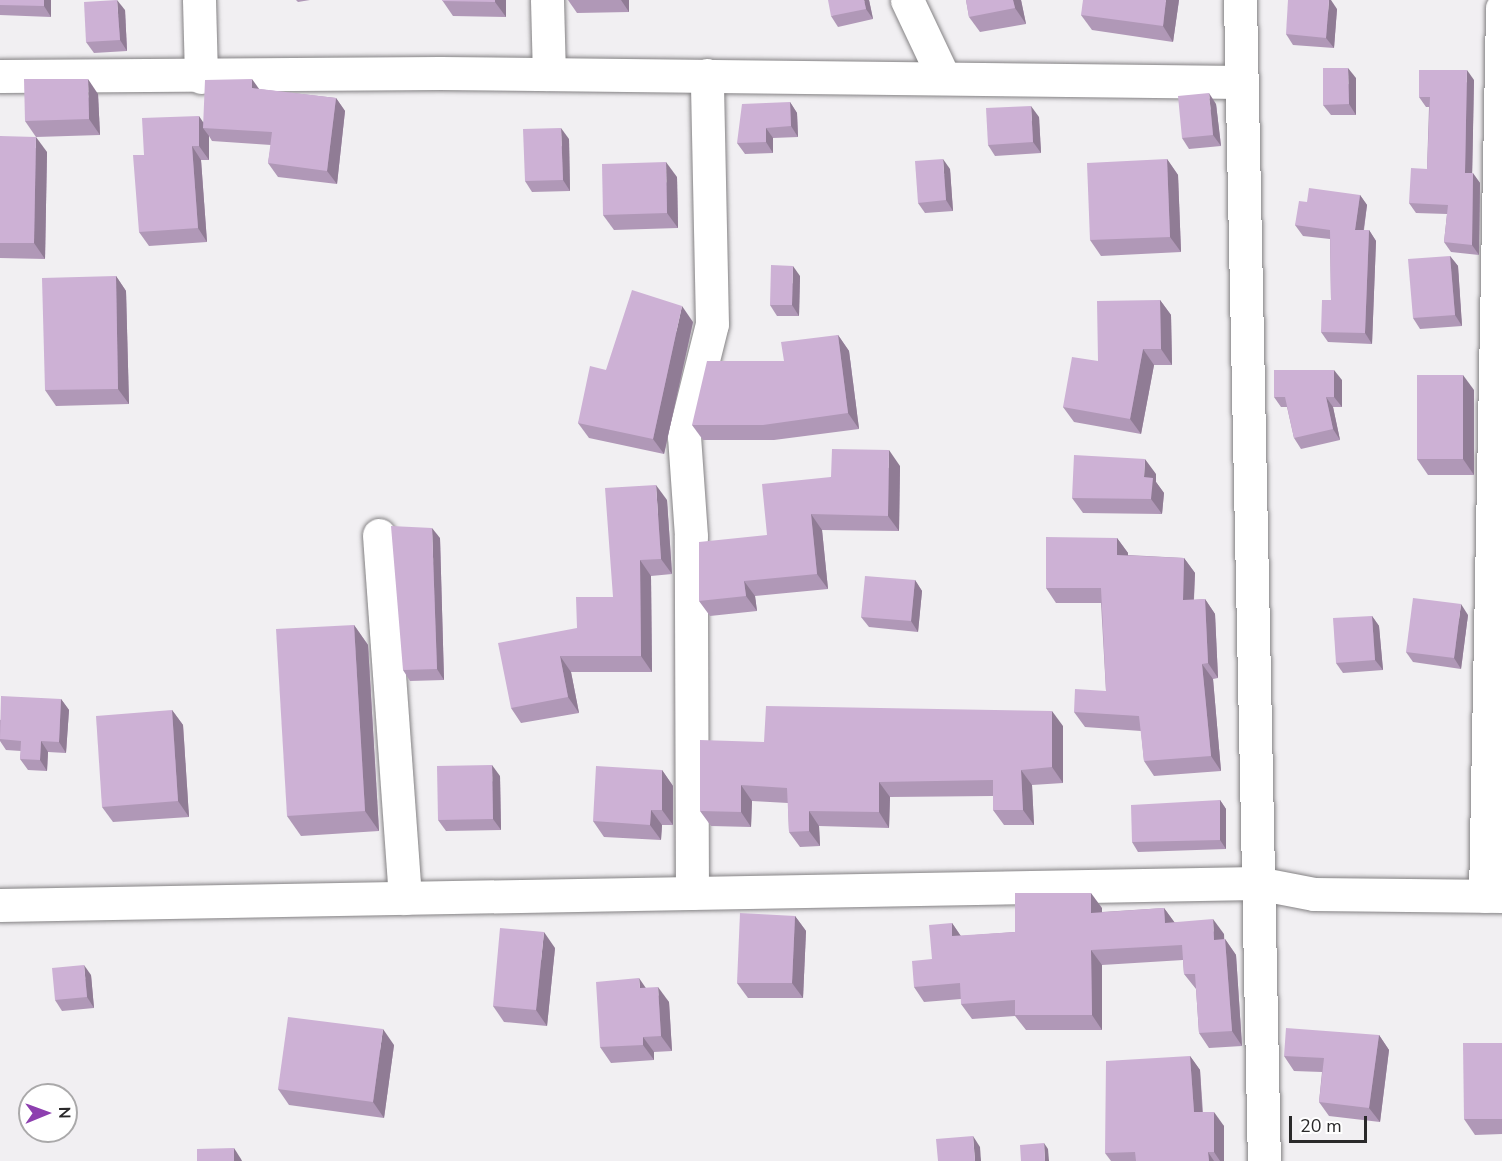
<!DOCTYPE html>
<html>
<head>
<meta charset="utf-8">
<style>
	body { margin:0 }
	#map { position:relative; width:1502px; height:1161px; overflow:hidden; background:#f1eff2; font-family:"Nunito Sans",sans-serif }
	div>[style] { position:absolute }
	.roads { filter:drop-shadow(0 0 2px #848284) drop-shadow(0 0 2px #848284) }
	.minor>* { height:33px; margin:-16.5px; padding:0 16.5px; transform-origin:16.5px; border-radius:16.5px; background:#fff }
	.wall>* { inset:0; background:#b098b7 }
	.shaded-wall>* { inset:0; background:#907c95 }
	.building>* { inset:0; background:#cdb1d5 }
	span { translate:-50% -50%; white-space:nowrap; text-align:center; line-height:1.15; -webkit-text-stroke:4.5px #fff; paint-order:stroke }
	.north { position:absolute; left:18px; top:1083px; width:60px; height:60px; box-sizing:border-box; background:#fff; border:2px solid #aaa9aa; border-radius:50%; rotate:89deg; font-size:16px; font-weight:700; line-height:24px; text-align:center; color:#2a292a }
	.north::after { content:''; display:block; margin:auto; width:21px; height:27px; background:#8d3faf; clip-path:polygon(50% 0,100% 100%,50% 72%,0 100%) }
	.scale { position:absolute; left:1289px; top:1116px; width:78px; height:27px; box-sizing:border-box; border:3px solid #2a292a; border-top:0; padding-left:8px; font-size:18px; line-height:21px; white-space:nowrap; color:#2a292a; -webkit-text-stroke:4px #fff; paint-order:stroke }
</style>
</head>
<body>
<div id="map">
	<div class="roads">
		<div class="minor">
			<div style="left:199px;top:0;width:77px;rotate:88.5deg"></div>
			<div style="left:547px;top:0;width:74px;rotate:88.5deg"></div>
			<div style="left:907px;top:0;width:84px;rotate:64.7deg"></div>
			<div style="left:1240px;top:0;width:1161px;rotate:88.82deg"></div>
			<div style="left:0;top:76px;width:440px;rotate:-0.4deg"></div>
			<div style="left:440px;top:73px;width:801px;rotate:0.64deg"></div>
			<div style="left:379px;top:535px;width:364px;rotate:85.9deg"></div>
			<div style="left:692px;top:893px;width:357px;rotate:-90.2deg"></div>
			<div style="left:691px;top:536px;width:100px;rotate:-94deg"></div>
			<div style="left:684px;top:436px;width:115px;rotate:-76deg"></div>
			<div style="left:712px;top:324px;width:249px;rotate:-91.2deg"></div>
			<div style="left:1485px;top:896px;width:888px;rotate:-88.9deg"></div>
			<div style="left:0;top:905px;width:1257px;rotate:-1deg"></div>
			<div style="left:1257px;top:883px;width:58px;rotate:10.9deg"></div>
			<div style="left:1314px;top:894px;width:188px;rotate:0.6deg"></div>
		</div>
	</div>
	<div class="wall">
		<div style="clip-path:polygon(0 0,51px 0,51px 17px,0 15px)"></div>
		<div style="clip-path:polygon(296px 0,310px 0,298px 2px)"></div>
		<div style="clip-path:polygon(442px 0,506px 0,506px 17px,453px 16px)"></div>
		<div style="clip-path:polygon(568px 0,629px 0,629px 12px,577px 13px)"></div>
		<div style="clip-path:polygon(869px 0,873px 19px,838px 27px,831px 16px)"></div>
		<div style="clip-path:polygon(966px 0,1021px 0,1026px 24px,980px 32px,969px 17px)"></div>
		<div style="clip-path:polygon(1179px 0,1173px 42px,1092px 30px,1081px 15px)"></div>
		<div style="clip-path:polygon(1337px 9px,1334px 48px,1293px 45px,1286px 34px)"></div>
		<div style="clip-path:polygon(125px 10px,127px 51px,94px 53px,86px 42px)"></div>
		<div style="clip-path:polygon(1356px 78px,1356px 115px,1331px 115px,1323px 105px)"></div>
		<div style="clip-path:polygon(1474px 80px,1472px 173px,1480px 183px,1479px 255px,1451px 252px,1444px 242px,1447px 214px,1416px 213px,1409px 203px,1427px 169px,1429px 107px,1426px 107px,1419px 97px)"></div>
		<div style="clip-path:polygon(258px 89px,336px 98px,345px 111px,337px 184px,278px 177px,268px 163px,271px 145px,212px 141px,209px 136px,209px 160px,201px 160px,207px 242px,149px 246px,139px 232px,144px 155px,203px 122px)"></div>
		<div style="clip-path:polygon(98px 94px,100px 135px,36px 137px,25px 121px)"></div>
		<div style="clip-path:polygon(790px 102px,797px 113px,798px 137px,773px 138px,773px 153px,745px 154px,737px 143px)"></div>
		<div style="clip-path:polygon(1216px 104px,1221px 146px,1189px 149px,1182px 138px)"></div>
		<div style="clip-path:polygon(1039px 117px,1041px 153px,995px 156px,988px 145px)"></div>
		<div style="clip-path:polygon(0 136px,47px 152px,45px 259px,0 258px)"></div>
		<div style="clip-path:polygon(569px 139px,570px 191px,532px 192px,525px 181px)"></div>
		<div style="clip-path:polygon(1167px 159px,1178px 175px,1181px 252px,1101px 256px,1090px 240px)"></div>
		<div style="clip-path:polygon(950px 169px,953px 211px,925px 213px,918px 203px)"></div>
		<div style="clip-path:polygon(677px 177px,678px 228px,614px 230px,603px 215px)"></div>
		<div style="clip-path:polygon(1360px 195px,1367px 205px,1364px 230px,1369px 230px,1376px 241px,1372px 344px,1328px 342px,1321px 332px,1331px 300px,1330px 239px,1303px 236px,1295px 225px,1307px 202px)"></div>
		<div style="clip-path:polygon(1450px 256px,1458px 266px,1462px 326px,1420px 329px,1413px 318px)"></div>
		<div style="clip-path:polygon(116px 276px,126px 291px,129px 404px,56px 406px,45px 390px)"></div>
		<div style="clip-path:polygon(800px 276px,799px 316px,777px 316px,770px 305px)"></div>
		<div style="clip-path:polygon(1160px 300px,1171px 315px,1172px 365px,1154px 365px,1141px 434px,1074px 422px,1063px 407px,1098px 361px)"></div>
		<div style="clip-path:polygon(693px 322px,664px 454px,589px 438px,578px 423px,606px 370px)"></div>
		<div style="clip-path:polygon(838px 335px,849px 351px,859px 429px,774px 440px,703px 440px,692px 425px,784px 361px)"></div>
		<div style="clip-path:polygon(1342px 380px,1342px 407px,1333px 407px,1340px 440px,1301px 449px,1294px 438px,1287px 407px,1281px 407px,1274px 397px)"></div>
		<div style="clip-path:polygon(1474px 390px,1474px 475px,1428px 475px,1417px 459px)"></div>
		<div style="clip-path:polygon(900px 466px,899px 531px,822px 530px,828px 589px,755px 596px,757px 611px,710px 616px,699px 601px,767px 535px,831px 477px)"></div>
		<div style="clip-path:polygon(1156px 474px,1156px 482px,1164px 493px,1162px 514px,1083px 513px,1072px 498px)"></div>
		<div style="clip-path:polygon(667px 500px,672px 574px,651px 576px,652px 672px,571px 672px,579px 713px,521px 723px,511px 708px,613px 597px)"></div>
		<div style="clip-path:polygon(440px 538px,444px 680px,410px 681px,403px 670px)"></div>
		<div style="clip-path:polygon(1117px 538px,1128px 553px,1128px 555px,1184px 558px,1195px 573px,1194px 600px,1205px 599px,1215px 614px,1218px 678px,1213px 679px,1221px 771px,1154px 776px,1144px 761px,1141px 731px,1085px 727px,1074px 712px,1106px 691px,1101px 603px,1056px 603px,1046px 588px)"></div>
		<div style="clip-path:polygon(915px 580px,922px 591px,918px 632px,869px 627px,861px 617px)"></div>
		<div style="clip-path:polygon(1468px 615px,1461px 669px,1413px 662px,1406px 652px)"></div>
		<div style="clip-path:polygon(1372px 616px,1379px 626px,1383px 670px,1343px 673px,1336px 663px)"></div>
		<div style="clip-path:polygon(354px 625px,368px 645px,379px 831px,301px 836px,287px 816px)"></div>
		<div style="clip-path:polygon(61px 699px,69px 710px,66px 753px,48px 752px,47px 771px,28px 770px,20px 759px,21px 751px,6px 750px,0 741px,0 720px)"></div>
		<div style="clip-path:polygon(172px 710px,183px 725px,189px 817px,113px 822px,102px 807px)"></div>
		<div style="clip-path:polygon(1063px 726px,1063px 783px,1032px 785px,1034px 825px,1004px 825px,993px 810px,993px 796px,890px 797px,889px 828px,819px 826px,820px 846px,800px 847px,789px 832px,788px 803px,752px 801px,751px 827px,711px 826px,700px 811px,764px 742px)"></div>
		<div style="clip-path:polygon(662px 770px,673px 786px,673px 825px,662px 825px,661px 840px,604px 837px,593px 821px)"></div>
		<div style="clip-path:polygon(500px 776px,501px 830px,446px 831px,438px 820px)"></div>
		<div style="clip-path:polygon(1220px 800px,1226px 809px,1226px 849px,1138px 852px,1132px 842px)"></div>
		<div style="clip-path:polygon(1102px 908px,1102px 912px,1164px 908px,1174px 922px,1224px 934px,1224px 940px,1225px 939px,1236px 955px,1242px 1046px,1209px 1048px,1199px 1033px,1196px 989px,1184px 974px,1183px 960px,1102px 965px,1102px 1030px,1026px 1030px,1015px 1016px,972px 1019px,961px 1004px,961px 999px,924px 1002px,914px 987px,932px 959px,952px 923px,961px 936px,1015px 932px)"></div>
		<div style="clip-path:polygon(795px 916px,806px 931px,803px 998px,748px 998px,737px 983px)"></div>
		<div style="clip-path:polygon(555px 948px,547px 1026px,504px 1022px,493px 1006px)"></div>
		<div style="clip-path:polygon(91px 975px,94px 1008px,62px 1011px,55px 1000px)"></div>
		<div style="clip-path:polygon(646px 988px,669px 1002px,672px 1051px,654px 1052px,654px 1060px,611px 1063px,600px 1047px)"></div>
		<div style="clip-path:polygon(1379px 1035px,1389px 1050px,1380px 1122px,1329px 1116px,1319px 1102px,1322px 1072px,1294px 1071px,1284px 1056px)"></div>
		<div style="clip-path:polygon(1502px 1043px,1502px 1134px,1475px 1135px,1464px 1119px)"></div>
		<div style="clip-path:polygon(394px 1045px,384px 1118px,289px 1105px,278px 1089px)"></div>
		<div style="clip-path:polygon(1190px 1056px,1200px 1070px,1203px 1112px,1224px 1126px,1224px 1161px,1111px 1161px,1105px 1153px)"></div>
	</div>
	<div class="shaded-wall">
		<div style="clip-path:polygon(44px 0,51px 0,51px 17px,44px 6px)"></div>
		<div style="clip-path:polygon(117px 0,125px 10px,127px 51px,120px 40px)"></div>
		<div style="clip-path:polygon(495px 0,506px 0,506px 17px,495px 2px)"></div>
		<div style="clip-path:polygon(621px 0,629px 0,629px 12px)"></div>
		<div style="clip-path:polygon(864px 0,869px 0,873px 19px,866px 9px)"></div>
		<div style="clip-path:polygon(1013px 0,1021px 0,1026px 24px,1015px 8px)"></div>
		<div style="clip-path:polygon(1166px 0,1179px 0,1173px 42px,1163px 26px)"></div>
		<div style="clip-path:polygon(1329px 0,1331px 0,1337px 9px,1334px 48px,1326px 38px)"></div>
		<div style="clip-path:polygon(1348px 68px,1356px 78px,1356px 115px,1349px 104px)"></div>
		<div style="clip-path:polygon(1467px 70px,1474px 80px,1472px 183px,1465px 173px)"></div>
		<div style="clip-path:polygon(88px 79px,98px 94px,100px 135px,89px 119px)"></div>
		<div style="clip-path:polygon(252px 79px,262px 93px,252px 88px)"></div>
		<div style="clip-path:polygon(1209px 93px,1216px 104px,1221px 146px,1213px 135px)"></div>
		<div style="clip-path:polygon(336px 98px,345px 111px,337px 184px,327px 171px)"></div>
		<div style="clip-path:polygon(790px 102px,797px 113px,798px 137px,791px 126px)"></div>
		<div style="clip-path:polygon(1031px 106px,1039px 117px,1041px 153px,1033px 142px)"></div>
		<div style="clip-path:polygon(199px 116px,207px 128px,203px 128px,209px 136px,209px 160px,199px 146px)"></div>
		<div style="clip-path:polygon(561px 128px,569px 139px,570px 191px,563px 180px)"></div>
		<div style="clip-path:polygon(766px 128px,773px 138px,773px 153px,766px 142px)"></div>
		<div style="clip-path:polygon(36px 137px,47px 152px,45px 259px,34px 243px)"></div>
		<div style="clip-path:polygon(192px 146px,201px 160px,207px 242px,198px 228px)"></div>
		<div style="clip-path:polygon(943px 159px,950px 169px,953px 211px,946px 200px)"></div>
		<div style="clip-path:polygon(1167px 159px,1178px 175px,1181px 252px,1170px 237px)"></div>
		<div style="clip-path:polygon(666px 162px,677px 177px,678px 228px,667px 213px)"></div>
		<div style="clip-path:polygon(1473px 173px,1480px 183px,1479px 255px,1472px 245px)"></div>
		<div style="clip-path:polygon(1360px 195px,1367px 205px,1362px 241px,1355px 230px)"></div>
		<div style="clip-path:polygon(1369px 230px,1376px 241px,1372px 344px,1365px 333px)"></div>
		<div style="clip-path:polygon(1450px 256px,1458px 266px,1462px 326px,1455px 315px)"></div>
		<div style="clip-path:polygon(793px 266px,800px 276px,799px 316px,792px 305px)"></div>
		<div style="clip-path:polygon(116px 276px,126px 291px,129px 404px,118px 389px)"></div>
		<div style="clip-path:polygon(1160px 300px,1171px 315px,1172px 365px,1161px 349px)"></div>
		<div style="clip-path:polygon(682px 306px,693px 322px,664px 454px,653px 439px)"></div>
		<div style="clip-path:polygon(838px 335px,849px 351px,859px 429px,848px 413px)"></div>
		<div style="clip-path:polygon(1143px 349px,1154px 365px,1141px 434px,1130px 419px)"></div>
		<div style="clip-path:polygon(1334px 370px,1342px 380px,1342px 407px,1334px 397px)"></div>
		<div style="clip-path:polygon(1463px 375px,1474px 390px,1474px 475px,1463px 459px)"></div>
		<div style="clip-path:polygon(1326px 397px,1333px 407px,1340px 440px,1333px 429px)"></div>
		<div style="clip-path:polygon(889px 450px,900px 466px,899px 531px,888px 516px)"></div>
		<div style="clip-path:polygon(1145px 459px,1156px 474px,1156px 482px,1164px 493px,1162px 514px,1151px 499px,1144px 477px)"></div>
		<div style="clip-path:polygon(656px 485px,667px 500px,672px 574px,661px 559px)"></div>
		<div style="clip-path:polygon(811px 514px,822px 530px,828px 589px,817px 574px)"></div>
		<div style="clip-path:polygon(432px 528px,440px 538px,444px 680px,437px 669px)"></div>
		<div style="clip-path:polygon(1117px 538px,1128px 553px,1128px 569px,1117px 555px)"></div>
		<div style="clip-path:polygon(1184px 558px,1195px 573px,1193px 615px,1183px 600px)"></div>
		<div style="clip-path:polygon(640px 560px,651px 576px,652px 672px,641px 656px)"></div>
		<div style="clip-path:polygon(915px 580px,922px 591px,918px 632px,911px 621px)"></div>
		<div style="clip-path:polygon(744px 581px,755px 596px,757px 611px,746px 596px)"></div>
		<div style="clip-path:polygon(1205px 599px,1215px 614px,1218px 678px,1208px 663px)"></div>
		<div style="clip-path:polygon(1461px 604px,1468px 615px,1461px 669px,1454px 658px)"></div>
		<div style="clip-path:polygon(1372px 616px,1379px 626px,1383px 670px,1375px 660px)"></div>
		<div style="clip-path:polygon(354px 625px,368px 645px,379px 831px,365px 811px)"></div>
		<div style="clip-path:polygon(560px 656px,571px 672px,579px 713px,568px 697px)"></div>
		<div style="clip-path:polygon(1202px 664px,1213px 679px,1221px 771px,1211px 756px)"></div>
		<div style="clip-path:polygon(61px 699px,69px 710px,66px 753px,59px 742px)"></div>
		<div style="clip-path:polygon(172px 710px,183px 725px,189px 817px,178px 801px)"></div>
		<div style="clip-path:polygon(1052px 711px,1063px 726px,1063px 783px,1052px 767px)"></div>
		<div style="clip-path:polygon(41px 741px,48px 752px,47px 771px,40px 760px)"></div>
		<div style="clip-path:polygon(492px 765px,500px 776px,501px 830px,493px 819px)"></div>
		<div style="clip-path:polygon(662px 770px,673px 786px,673px 825px,662px 810px)"></div>
		<div style="clip-path:polygon(1021px 770px,1032px 785px,1034px 825px,1023px 810px)"></div>
		<div style="clip-path:polygon(879px 782px,890px 797px,889px 828px,879px 812px)"></div>
		<div style="clip-path:polygon(741px 785px,752px 801px,751px 827px,741px 812px)"></div>
		<div style="clip-path:polygon(1220px 800px,1226px 809px,1226px 849px,1220px 840px)"></div>
		<div style="clip-path:polygon(651px 810px,662px 825px,661px 840px,650px 825px)"></div>
		<div style="clip-path:polygon(809px 811px,819px 826px,820px 846px,809px 831px)"></div>
		<div style="clip-path:polygon(1091px 893px,1102px 908px,1102px 928px,1091px 913px)"></div>
		<div style="clip-path:polygon(1164px 908px,1175px 923px,1165px 923px)"></div>
		<div style="clip-path:polygon(795px 916px,806px 931px,803px 998px,792px 983px)"></div>
		<div style="clip-path:polygon(1213px 919px,1224px 934px,1225px 955px,1214px 940px)"></div>
		<div style="clip-path:polygon(952px 923px,962px 938px,952px 936px)"></div>
		<div style="clip-path:polygon(544px 932px,555px 948px,547px 1026px,536px 1010px)"></div>
		<div style="clip-path:polygon(1225px 939px,1236px 955px,1242px 1046px,1232px 1031px)"></div>
		<div style="clip-path:polygon(1091px 950px,1102px 965px,1102px 1030px,1092px 1015px)"></div>
		<div style="clip-path:polygon(84px 965px,91px 975px,94px 1008px,87px 997px)"></div>
		<div style="clip-path:polygon(639px 978px,650px 994px,640px 988px)"></div>
		<div style="clip-path:polygon(658px 987px,669px 1002px,672px 1051px,661px 1036px)"></div>
		<div style="clip-path:polygon(383px 1029px,394px 1045px,384px 1118px,373px 1102px)"></div>
		<div style="clip-path:polygon(1379px 1035px,1389px 1050px,1380px 1122px,1369px 1108px)"></div>
		<div style="clip-path:polygon(643px 1037px,654px 1052px,654px 1060px,643px 1045px)"></div>
		<div style="clip-path:polygon(1190px 1056px,1200px 1070px,1203px 1126px,1194px 1112px)"></div>
		<div style="clip-path:polygon(1214px 1112px,1224px 1126px,1224px 1161px,1220px 1161px,1214px 1152px)"></div>
		<div style="clip-path:polygon(973px 1136px,980px 1147px,981px 1161px,975px 1161px)"></div>
		<div style="clip-path:polygon(1044px 1143px,1048px 1149px,1049px 1161px,1045px 1161px)"></div>
		<div style="clip-path:polygon(234px 1148px,241px 1159px,242px 1161px,234px 1161px)"></div>
		<div style="clip-path:polygon(1208px 1152px,1214px 1161px,1209px 1161px)"></div>
	</div>
	<div class="building">
		<div style="clip-path:polygon(0 0,44px 0,44px 6px,0 5px)"></div>
		<div style="clip-path:polygon(117px 0,120px 40px,86px 42px,84px 2px)"></div>
		<div style="clip-path:polygon(442px 0,495px 0,495px 2px,442px 1px)"></div>
		<div style="clip-path:polygon(828px 0,864px 0,866px 9px,831px 16px)"></div>
		<div style="clip-path:polygon(966px 0,1013px 0,1015px 8px,969px 17px)"></div>
		<div style="clip-path:polygon(1083px 0,1166px 0,1163px 26px,1081px 15px)"></div>
		<div style="clip-path:polygon(1288px 0,1329px 0,1326px 38px,1286px 34px)"></div>
		<div style="clip-path:polygon(1323px 68px,1348px 68px,1349px 104px,1323px 105px)"></div>
		<div style="clip-path:polygon(1419px 70px,1467px 70px,1465px 173px,1473px 173px,1472px 245px,1444px 242px,1448px 205px,1409px 203px,1411px 168px,1427px 169px,1430px 97px,1419px 97px)"></div>
		<div style="clip-path:polygon(24px 79px,88px 79px,89px 119px,25px 121px)"></div>
		<div style="clip-path:polygon(252px 79px,252px 88px,336px 98px,327px 171px,268px 163px,272px 132px,203px 128px,205px 80px)"></div>
		<div style="clip-path:polygon(1209px 93px,1213px 135px,1182px 138px,1178px 96px)"></div>
		<div style="clip-path:polygon(790px 102px,791px 126px,766px 128px,766px 142px,737px 143px,742px 104px)"></div>
		<div style="clip-path:polygon(1031px 106px,1033px 142px,988px 145px,986px 108px)"></div>
		<div style="clip-path:polygon(199px 116px,199px 146px,192px 146px,198px 228px,139px 232px,133px 155px,144px 155px,142px 118px)"></div>
		<div style="clip-path:polygon(561px 128px,563px 180px,525px 181px,523px 129px)"></div>
		<div style="clip-path:polygon(0 136px,36px 137px,34px 243px,0 243px)"></div>
		<div style="clip-path:polygon(943px 159px,946px 200px,918px 203px,915px 161px)"></div>
		<div style="clip-path:polygon(1167px 159px,1170px 237px,1090px 240px,1087px 163px)"></div>
		<div style="clip-path:polygon(666px 162px,667px 213px,603px 215px,602px 164px)"></div>
		<div style="clip-path:polygon(1309px 188px,1360px 195px,1355px 230px,1369px 230px,1365px 333px,1321px 332px,1322px 300px,1331px 300px,1330px 230px,1295px 225px,1299px 201px,1307px 202px)"></div>
		<div style="clip-path:polygon(1450px 256px,1455px 315px,1413px 318px,1408px 259px)"></div>
		<div style="clip-path:polygon(771px 265px,793px 266px,792px 305px,770px 305px)"></div>
		<div style="clip-path:polygon(116px 276px,118px 389px,45px 390px,42px 278px)"></div>
		<div style="clip-path:polygon(632px 290px,682px 306px,653px 439px,578px 423px,590px 366px,606px 370px)"></div>
		<div style="clip-path:polygon(1160px 300px,1161px 349px,1143px 349px,1130px 419px,1063px 407px,1072px 357px,1098px 361px,1097px 301px)"></div>
		<div style="clip-path:polygon(838px 335px,848px 413px,763px 425px,692px 425px,707px 361px,784px 361px,781px 342px)"></div>
		<div style="clip-path:polygon(1274px 370px,1334px 370px,1334px 397px,1326px 397px,1333px 429px,1294px 438px,1285px 397px,1274px 397px)"></div>
		<div style="clip-path:polygon(1417px 375px,1463px 375px,1463px 459px,1417px 459px)"></div>
		<div style="clip-path:polygon(832px 449px,889px 450px,888px 516px,811px 514px,817px 574px,744px 581px,746px 596px,699px 601px,699px 542px,767px 535px,762px 484px,831px 477px)"></div>
		<div style="clip-path:polygon(1074px 455px,1145px 459px,1144px 477px,1153px 478px,1151px 499px,1072px 498px)"></div>
		<div style="clip-path:polygon(656px 485px,661px 559px,640px 560px,641px 656px,560px 656px,568px 697px,511px 708px,498px 643px,577px 628px,576px 597px,613px 597px,605px 488px)"></div>
		<div style="clip-path:polygon(391px 526px,432px 528px,437px 669px,403px 670px)"></div>
		<div style="clip-path:polygon(1046px 537px,1117px 538px,1117px 555px,1184px 558px,1183px 600px,1205px 599px,1208px 663px,1202px 664px,1211px 756px,1144px 761px,1139px 716px,1074px 712px,1075px 689px,1106px 691px,1101px 588px,1046px 588px)"></div>
		<div style="clip-path:polygon(865px 576px,915px 580px,911px 621px,861px 617px)"></div>
		<div style="clip-path:polygon(1413px 598px,1461px 604px,1454px 658px,1406px 652px)"></div>
		<div style="clip-path:polygon(1372px 616px,1375px 660px,1336px 663px,1333px 618px)"></div>
		<div style="clip-path:polygon(354px 625px,365px 811px,287px 816px,276px 629px)"></div>
		<div style="clip-path:polygon(1px 696px,61px 699px,59px 742px,41px 741px,40px 760px,20px 759px,21px 741px,0 739px)"></div>
		<div style="clip-path:polygon(766px 706px,1052px 711px,1052px 767px,1021px 770px,1023px 810px,993px 810px,993px 780px,879px 782px,879px 812px,809px 811px,809px 831px,789px 832px,787px 788px,741px 785px,741px 812px,700px 811px,700px 740px,764px 742px)"></div>
		<div style="clip-path:polygon(172px 710px,178px 801px,102px 807px,96px 716px)"></div>
		<div style="clip-path:polygon(492px 765px,493px 819px,438px 820px,437px 766px)"></div>
		<div style="clip-path:polygon(596px 766px,662px 770px,662px 810px,651px 810px,650px 825px,593px 821px)"></div>
		<div style="clip-path:polygon(1220px 800px,1220px 840px,1132px 842px,1131px 805px)"></div>
		<div style="clip-path:polygon(1015px 893px,1091px 893px,1091px 913px,1164px 908px,1165px 923px,1213px 919px,1214px 940px,1225px 939px,1232px 1031px,1199px 1033px,1195px 974px,1184px 974px,1182px 945px,1091px 950px,1092px 1015px,1015px 1015px,1015px 1000px,961px 1004px,960px 983px,914px 987px,912px 961px,932px 959px,929px 925px,952px 923px,952px 936px,1015px 932px)"></div>
		<div style="clip-path:polygon(740px 913px,795px 916px,792px 983px,737px 983px)"></div>
		<div style="clip-path:polygon(500px 928px,544px 932px,536px 1010px,493px 1006px)"></div>
		<div style="clip-path:polygon(84px 965px,87px 997px,55px 1000px,52px 968px)"></div>
		<div style="clip-path:polygon(639px 978px,640px 988px,658px 987px,661px 1036px,643px 1037px,643px 1045px,600px 1047px,596px 982px)"></div>
		<div style="clip-path:polygon(288px 1017px,383px 1029px,373px 1102px,278px 1089px)"></div>
		<div style="clip-path:polygon(1286px 1028px,1379px 1035px,1369px 1108px,1319px 1102px,1324px 1058px,1284px 1056px)"></div>
		<div style="clip-path:polygon(1463px 1043px,1502px 1043px,1502px 1119px,1464px 1119px)"></div>
		<div style="clip-path:polygon(1190px 1056px,1194px 1112px,1214px 1112px,1214px 1152px,1208px 1152px,1209px 1161px,1136px 1161px,1135px 1152px,1105px 1153px,1106px 1061px)"></div>
		<div style="clip-path:polygon(973px 1136px,975px 1161px,938px 1161px,936px 1139px)"></div>
		<div style="clip-path:polygon(1044px 1143px,1045px 1161px,1021px 1161px,1020px 1145px)"></div>
		<div style="clip-path:polygon(234px 1148px,234px 1161px,197px 1161px,197px 1149px)"></div>
	</div>
	<div class="north">N</div>
	<div class="scale">20 m</div>
</div>
</body>
</html>
